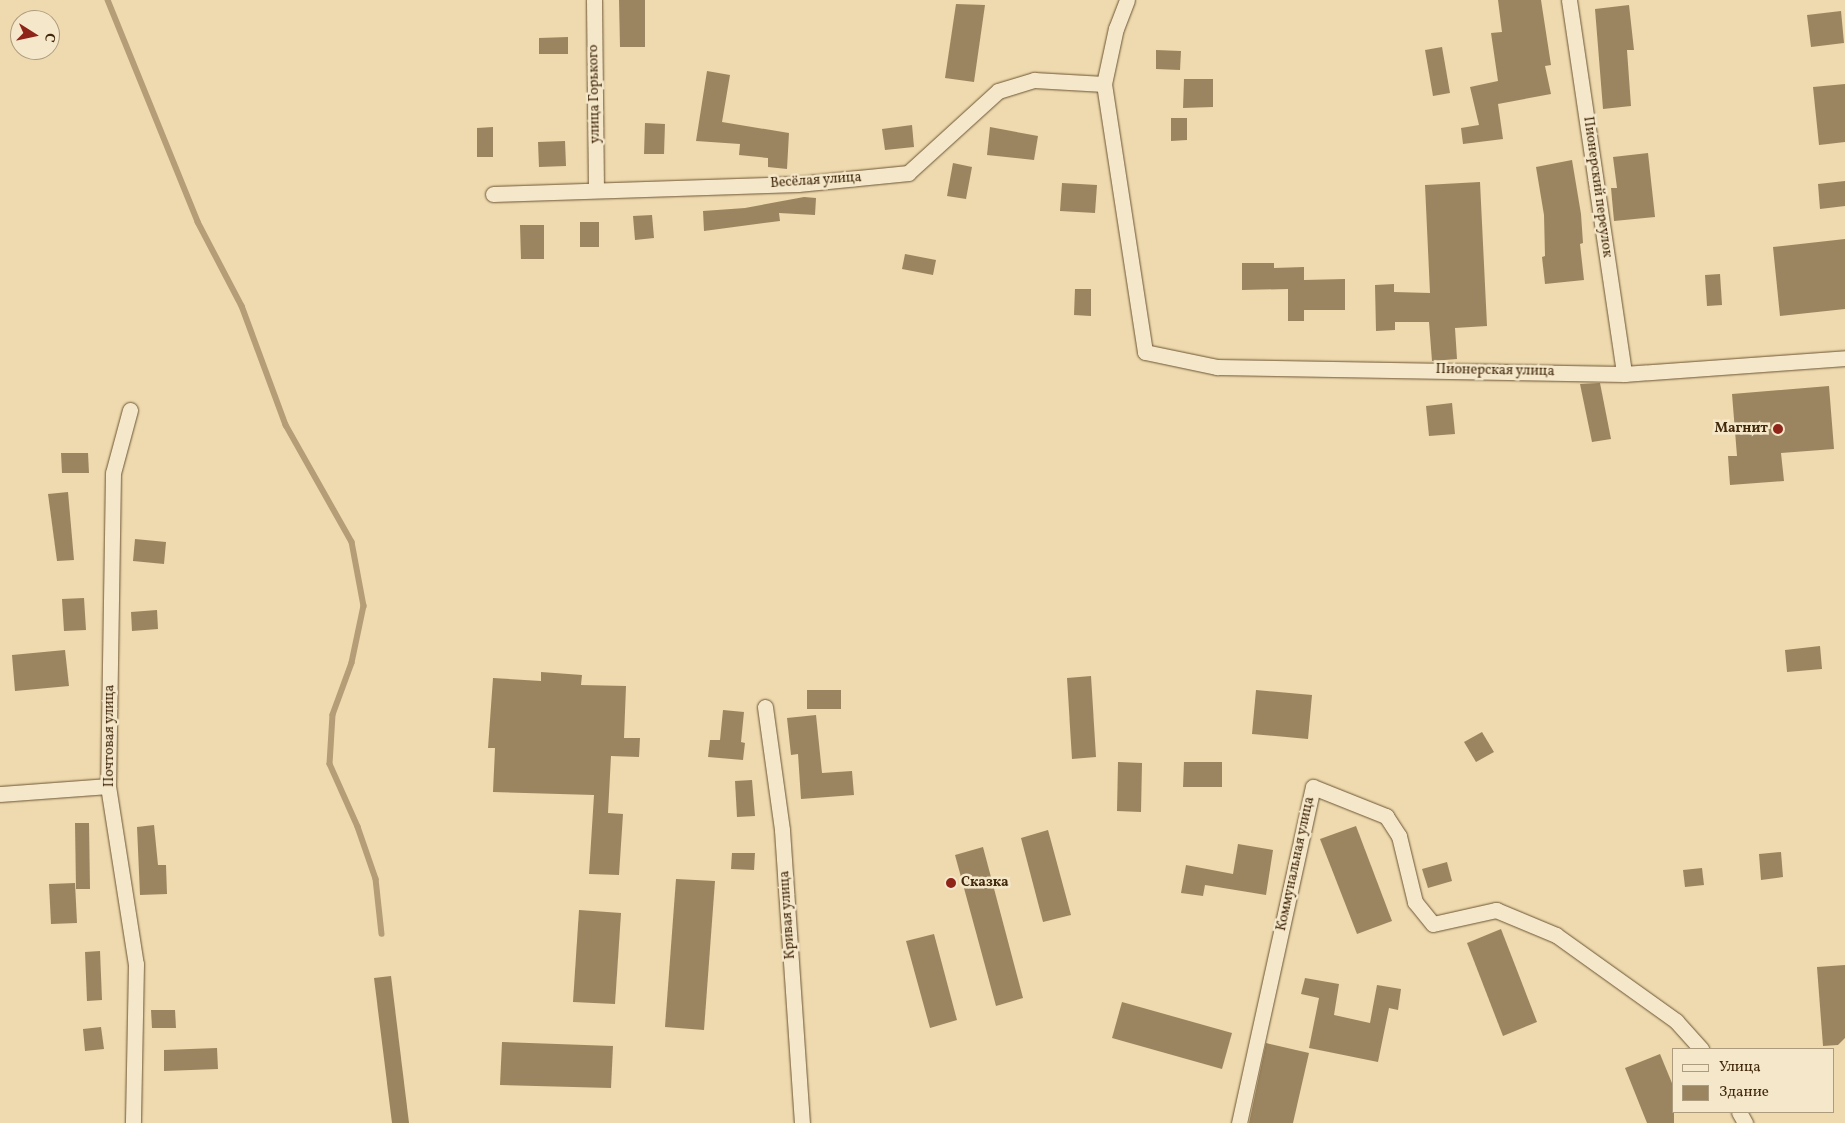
<!DOCTYPE html>
<html>
<head>
<meta charset="utf-8">
<style>
	body { margin:0 }
	#map { position:relative; width:1845px; height:1123px; overflow:hidden; background:#eedaae; font-family:Vollkorn,serif }
	div>[style] { position:absolute }
	.stream>* { height:5.5px; margin:-2.75px; padding:0 2.75px; transform-origin:2.75px; border-radius:2.75px; background:#b49d77 }
	.building>* { inset:0; background:#9b8560 }
	.roads { filter:drop-shadow(0 0 1px #6d5434) drop-shadow(0 0 1px #6d5434) }
	.minor>* { height:15px; margin:-7.5px; padding:0 7.5px; transform-origin:7.5px; border-radius:7.5px; background:#f4e7ca }
	.dots>* { width:14px; height:14px; translate:-50% -50%; box-sizing:border-box; border:2px solid #f4e7ca; border-radius:50% }
	span { translate:-50% -50%; white-space:nowrap; text-align:center; line-height:1.15; -webkit-text-stroke:5px #f4e7ca; paint-order:stroke }
	.street-label { font-size:14px; color:#42280b }
	.poi-label { font-size:14px; color:#42280b; font-weight:700 }
	.right { translate:-100% -50%; text-align:right }
	.left { translate:0 -50%; text-align:left }
	.legend { position:absolute; left:1672px; top:1048px; width:162px; height:65px; box-sizing:border-box; background:#f4e7ca; border:1px solid #ad9b7e; margin:0; padding:6px 9px; list-style:none; font-size:15px; color:#42280b }
	.legend li { display:flex; align-items:center; gap:10px; height:25px }
	.legend b { width:25px; border:1px solid #ad9b7e }
	.north { position:absolute; left:10px; top:10px; width:50px; height:50px; box-sizing:border-box; background:#f4e7ca; border:1px solid #ad9b7e; border-radius:50%; rotate:100deg; font-size:14px; font-weight:700; line-height:20px; text-align:center; color:#42280b }
	.north::after { content:''; display:block; margin:auto; width:18px; height:22px; background:#8f2418; clip-path:polygon(50% 0,100% 100%,50% 72%,0 100%) }
</style>
</head>
<body>
<div id="map">
	<div class="stream">
		<div style="left:108px;top:0;width:240px;rotate:67.9deg"></div>
		<div style="left:198px;top:222px;width:95px;rotate:62.4deg"></div>
		<div style="left:242px;top:306px;width:127px;rotate:69.7deg"></div>
		<div style="left:286px;top:425px;width:134px;rotate:60.6deg"></div>
		<div style="left:352px;top:542px;width:65px;rotate:79.4deg"></div>
		<div style="left:364px;top:606px;width:58px;rotate:101.9deg"></div>
		<div style="left:352px;top:663px;width:55px;rotate:110.1deg"></div>
		<div style="left:333px;top:715px;width:49px;rotate:93.5deg"></div>
		<div style="left:330px;top:764px;width:69px;rotate:66deg"></div>
		<div style="left:358px;top:827px;width:55px;rotate:70.9deg"></div>
		<div style="left:376px;top:879px;width:55px;rotate:83.8deg"></div>
	</div>
	<div class="building">
		<div style="clip-path:polygon(619px 0,645px 0,645px 47px,620px 47px)"></div>
		<div style="clip-path:polygon(1498px 0,1541px 0,1551px 65px,1545px 66px,1551px 94px,1498px 104px,1503px 139px,1463px 144px,1461px 128px,1479px 125px,1470px 87px,1498px 81px,1491px 33px,1502px 32px)"></div>
		<div style="clip-path:polygon(956px 4px,985px 5px,974px 82px,945px 78px)"></div>
		<div style="clip-path:polygon(1629px 5px,1634px 50px,1627px 50px,1631px 106px,1603px 109px,1595px 9px)"></div>
		<div style="clip-path:polygon(1841px 11px,1844px 43px,1811px 47px,1807px 15px)"></div>
		<div style="clip-path:polygon(568px 37px,568px 54px,539px 54px,539px 38px)"></div>
		<div style="clip-path:polygon(1442px 47px,1450px 93px,1433px 96px,1425px 50px)"></div>
		<div style="clip-path:polygon(1156px 50px,1181px 51px,1180px 70px,1156px 69px)"></div>
		<div style="clip-path:polygon(707px 71px,730px 75px,722px 122px,789px 133px,787px 169px,768px 167px,768px 158px,739px 155px,740px 144px,696px 141px)"></div>
		<div style="clip-path:polygon(1184px 79px,1213px 79px,1213px 107px,1183px 108px)"></div>
		<div style="clip-path:polygon(1845px 84px,1845px 142px,1819px 145px,1813px 87px)"></div>
		<div style="clip-path:polygon(1171px 118px,1187px 118px,1187px 140px,1171px 141px)"></div>
		<div style="clip-path:polygon(645px 123px,665px 124px,664px 154px,644px 154px)"></div>
		<div style="clip-path:polygon(912px 125px,914px 147px,885px 150px,882px 129px)"></div>
		<div style="clip-path:polygon(493px 127px,493px 157px,477px 157px,477px 128px)"></div>
		<div style="clip-path:polygon(990px 127px,1038px 136px,1034px 160px,987px 155px)"></div>
		<div style="clip-path:polygon(565px 141px,566px 166px,539px 167px,538px 142px)"></div>
		<div style="clip-path:polygon(1648px 153px,1655px 217px,1614px 221px,1611px 188px,1617px 188px,1613px 157px)"></div>
		<div style="clip-path:polygon(1572px 160px,1581px 214px,1583px 243px,1580px 244px,1584px 280px,1545px 284px,1542px 257px,1545px 256px,1544px 215px,1536px 167px)"></div>
		<div style="clip-path:polygon(953px 163px,972px 167px,966px 199px,947px 196px)"></div>
		<div style="clip-path:polygon(1845px 181px,1845px 206px,1820px 209px,1818px 184px)"></div>
		<div style="clip-path:polygon(1480px 182px,1487px 326px,1455px 328px,1457px 359px,1432px 361px,1429px 322px,1395px 322px,1395px 330px,1376px 331px,1375px 285px,1394px 284px,1394px 292px,1430px 293px,1425px 185px)"></div>
		<div style="clip-path:polygon(1062px 183px,1097px 185px,1095px 213px,1060px 211px)"></div>
		<div style="clip-path:polygon(804px 197px,816px 198px,815px 215px,779px 213px,780px 221px,704px 231px,703px 211px,745px 208px)"></div>
		<div style="clip-path:polygon(652px 215px,654px 238px,635px 240px,633px 216px)"></div>
		<div style="clip-path:polygon(580px 222px,599px 222px,599px 247px,580px 247px)"></div>
		<div style="clip-path:polygon(520px 225px,544px 225px,544px 259px,521px 259px)"></div>
		<div style="clip-path:polygon(1845px 239px,1845px 309px,1780px 316px,1773px 247px)"></div>
		<div style="clip-path:polygon(905px 254px,936px 260px,933px 275px,902px 269px)"></div>
		<div style="clip-path:polygon(1242px 263px,1274px 263px,1274px 268px,1304px 267px,1304px 280px,1345px 279px,1345px 310px,1304px 310px,1304px 321px,1288px 321px,1288px 289px,1242px 290px)"></div>
		<div style="clip-path:polygon(1720px 274px,1722px 305px,1707px 306px,1705px 275px)"></div>
		<div style="clip-path:polygon(1075px 289px,1091px 289px,1091px 316px,1074px 315px)"></div>
		<div style="clip-path:polygon(1600px 383px,1611px 439px,1592px 442px,1580px 384px)"></div>
		<div style="clip-path:polygon(1829px 386px,1834px 449px,1781px 453px,1784px 481px,1730px 485px,1728px 456px,1737px 456px,1732px 394px)"></div>
		<div style="clip-path:polygon(1452px 403px,1455px 434px,1429px 436px,1426px 406px)"></div>
		<div style="clip-path:polygon(61px 453px,88px 453px,89px 473px,62px 473px)"></div>
		<div style="clip-path:polygon(68px 492px,74px 560px,57px 561px,48px 494px)"></div>
		<div style="clip-path:polygon(135px 539px,166px 542px,164px 564px,133px 561px)"></div>
		<div style="clip-path:polygon(84px 598px,86px 630px,64px 631px,62px 599px)"></div>
		<div style="clip-path:polygon(157px 610px,158px 629px,132px 631px,131px 612px)"></div>
		<div style="clip-path:polygon(1820px 646px,1822px 669px,1787px 672px,1785px 650px)"></div>
		<div style="clip-path:polygon(65px 650px,69px 686px,15px 691px,12px 655px)"></div>
		<div style="clip-path:polygon(541px 672px,582px 675px,581px 685px,626px 686px,624px 738px,640px 738px,639px 757px,611px 756px,608px 813px,623px 814px,619px 875px,589px 874px,594px 795px,493px 792px,495px 748px,488px 748px,493px 678px,541px 681px)"></div>
		<div style="clip-path:polygon(1091px 676px,1096px 757px,1072px 759px,1067px 678px)"></div>
		<div style="clip-path:polygon(807px 690px,841px 690px,841px 709px,807px 709px)"></div>
		<div style="clip-path:polygon(1256px 690px,1312px 695px,1308px 739px,1252px 734px)"></div>
		<div style="clip-path:polygon(723px 710px,744px 712px,741px 742px,745px 743px,743px 760px,708px 757px,710px 740px,720px 740px)"></div>
		<div style="clip-path:polygon(816px 715px,822px 773px,852px 771px,854px 795px,801px 799px,798px 754px,791px 755px,787px 718px)"></div>
		<div style="clip-path:polygon(1482px 732px,1494px 752px,1476px 762px,1464px 742px)"></div>
		<div style="clip-path:polygon(1118px 762px,1142px 763px,1141px 812px,1117px 811px)"></div>
		<div style="clip-path:polygon(1184px 762px,1222px 762px,1222px 787px,1183px 787px)"></div>
		<div style="clip-path:polygon(752px 780px,755px 816px,737px 817px,735px 781px)"></div>
		<div style="clip-path:polygon(75px 823px,89px 823px,90px 889px,76px 889px)"></div>
		<div style="clip-path:polygon(154px 825px,158px 865px,166px 865px,167px 894px,140px 895px,137px 827px)"></div>
		<div style="clip-path:polygon(1356px 826px,1392px 921px,1357px 934px,1320px 839px)"></div>
		<div style="clip-path:polygon(1048px 830px,1071px 915px,1043px 922px,1021px 838px)"></div>
		<div style="clip-path:polygon(1238px 844px,1273px 850px,1266px 895px,1205px 885px,1203px 896px,1181px 893px,1186px 865px,1233px 874px)"></div>
		<div style="clip-path:polygon(983px 847px,1023px 998px,996px 1006px,955px 855px)"></div>
		<div style="clip-path:polygon(1781px 852px,1783px 877px,1761px 880px,1759px 854px)"></div>
		<div style="clip-path:polygon(732px 853px,755px 853px,754px 870px,731px 869px)"></div>
		<div style="clip-path:polygon(1447px 862px,1452px 881px,1428px 888px,1422px 869px)"></div>
		<div style="clip-path:polygon(1702px 868px,1704px 885px,1685px 887px,1683px 870px)"></div>
		<div style="clip-path:polygon(676px 879px,715px 881px,704px 1030px,665px 1027px)"></div>
		<div style="clip-path:polygon(75px 883px,77px 923px,51px 924px,49px 884px)"></div>
		<div style="clip-path:polygon(579px 910px,621px 913px,615px 1004px,573px 1002px)"></div>
		<div style="clip-path:polygon(1501px 929px,1537px 1022px,1503px 1036px,1467px 943px)"></div>
		<div style="clip-path:polygon(934px 934px,957px 1020px,930px 1028px,906px 941px)"></div>
		<div style="clip-path:polygon(100px 951px,102px 1000px,87px 1001px,85px 952px)"></div>
		<div style="clip-path:polygon(1845px 965px,1845px 1038px,1838px 1045px,1823px 1046px,1817px 967px)"></div>
		<div style="clip-path:polygon(391px 976px,409px 1123px,392px 1123px,374px 978px)"></div>
		<div style="clip-path:polygon(1305px 978px,1339px 984px,1334px 1015px,1370px 1023px,1377px 985px,1401px 989px,1398px 1010px,1389px 1008px,1378px 1062px,1309px 1048px,1319px 998px,1301px 994px)"></div>
		<div style="clip-path:polygon(1122px 1002px,1232px 1033px,1222px 1069px,1112px 1038px)"></div>
		<div style="clip-path:polygon(151px 1010px,175px 1010px,176px 1028px,152px 1028px)"></div>
		<div style="clip-path:polygon(101px 1027px,104px 1049px,85px 1051px,83px 1029px)"></div>
		<div style="clip-path:polygon(502px 1042px,613px 1046px,611px 1088px,500px 1085px)"></div>
		<div style="clip-path:polygon(1266px 1043px,1309px 1053px,1293px 1123px,1249px 1123px)"></div>
		<div style="clip-path:polygon(217px 1048px,218px 1069px,164px 1071px,164px 1050px)"></div>
		<div style="clip-path:polygon(1660px 1054px,1674px 1088px,1674px 1123px,1647px 1123px,1625px 1068px)"></div>
	</div>
	<div class="roads">
		<div class="minor">
			<div style="left:594px;top:0;width:189px;rotate:89.4deg"></div>
			<div style="left:1127px;top:0;width:30px;rotate:111deg"></div>
			<div style="left:1116px;top:28px;width:57px;rotate:102.1deg"></div>
			<div style="left:1104px;top:84px;width:271px;rotate:81.3deg"></div>
			<div style="left:1145px;top:352px;width:74px;rotate:11.8deg"></div>
			<div style="left:1217px;top:367px;width:407px;rotate:1deg"></div>
			<div style="left:1624px;top:374px;width:222px;rotate:-4.1deg"></div>
			<div style="left:1569px;top:0;width:378px;rotate:81.6deg"></div>
			<div style="left:493px;top:194px;width:305px;rotate:-1.9deg"></div>
			<div style="left:798px;top:184px;width:111px;rotate:-5.7deg"></div>
			<div style="left:908px;top:173px;width:122px;rotate:-42.3deg"></div>
			<div style="left:998px;top:91px;width:38px;rotate:-17deg"></div>
			<div style="left:1034px;top:80px;width:70px;rotate:3.3deg"></div>
			<div style="left:130px;top:410px;width:65px;rotate:105.1deg"></div>
			<div style="left:113px;top:473px;width:313px;rotate:90.9deg"></div>
			<div style="left:108px;top:786px;width:180px;rotate:81.1deg"></div>
			<div style="left:136px;top:964px;width:159px;rotate:91.1deg"></div>
			<div style="left:765px;top:707px;width:124px;rotate:82.1deg"></div>
			<div style="left:782px;top:830px;width:294px;rotate:86.1deg"></div>
			<div style="left:0;top:794px;width:108px;rotate:-4.2deg"></div>
			<div style="left:1739px;top:1112px;width:13px;rotate:61deg"></div>
			<div style="left:1239px;top:1123px;width:344px;rotate:-77.6deg"></div>
			<div style="left:1313px;top:787px;width:79px;rotate:21.7deg"></div>
			<div style="left:1386px;top:816px;width:24px;rotate:57deg"></div>
			<div style="left:1399px;top:836px;width:68px;rotate:76.4deg"></div>
			<div style="left:1415px;top:902px;width:28px;rotate:51deg"></div>
			<div style="left:1433px;top:924px;width:65px;rotate:-12.5deg"></div>
			<div style="left:1496px;top:910px;width:65px;rotate:22.6deg"></div>
			<div style="left:1556px;top:935px;width:148px;rotate:35.6deg"></div>
			<div style="left:1676px;top:1021px;width:38px;rotate:48deg"></div>
		</div>
	</div>
	<div class="dots">
		<div style="left:1778px;top:429px;background:#8f2418"></div>
		<div style="left:951px;top:883px;background:#8f2418"></div>
	</div>
	<div class="street-label">
		<span style="left:595px;top:94px;rotate:-91deg">улица Горького</span>
		<span style="left:816px;top:181px;rotate:-4deg">Весёлая улица</span>
		<span style="left:1597px;top:187px;rotate:82deg">Пионерский переулок</span>
		<span style="left:1495px;top:371px;rotate:1deg">Пионерская улица</span>
		<span style="left:110px;top:736px;rotate:-90deg">Почтовая улица</span>
		<span style="left:1296px;top:864px;rotate:-78deg">Коммунальная улица</span>
		<span style="left:788px;top:915px;rotate:-94deg">Кривая улица</span>
	</div>
	<div class="poi-label">
		<span class="right" style="left:1768px;top:429px">Магнит</span>
		<span class="left" style="left:961px;top:883px">Сказка</span>
	</div>
	<ul class="legend">
	<li><b style="height:6px;background:#f4e7ca"></b>Улица</li>
	<li><b style="height:14px;background:#9b8560"></b>Здание</li>
	</ul>
	<div class="north">С</div>
</div>
</body>
</html>
